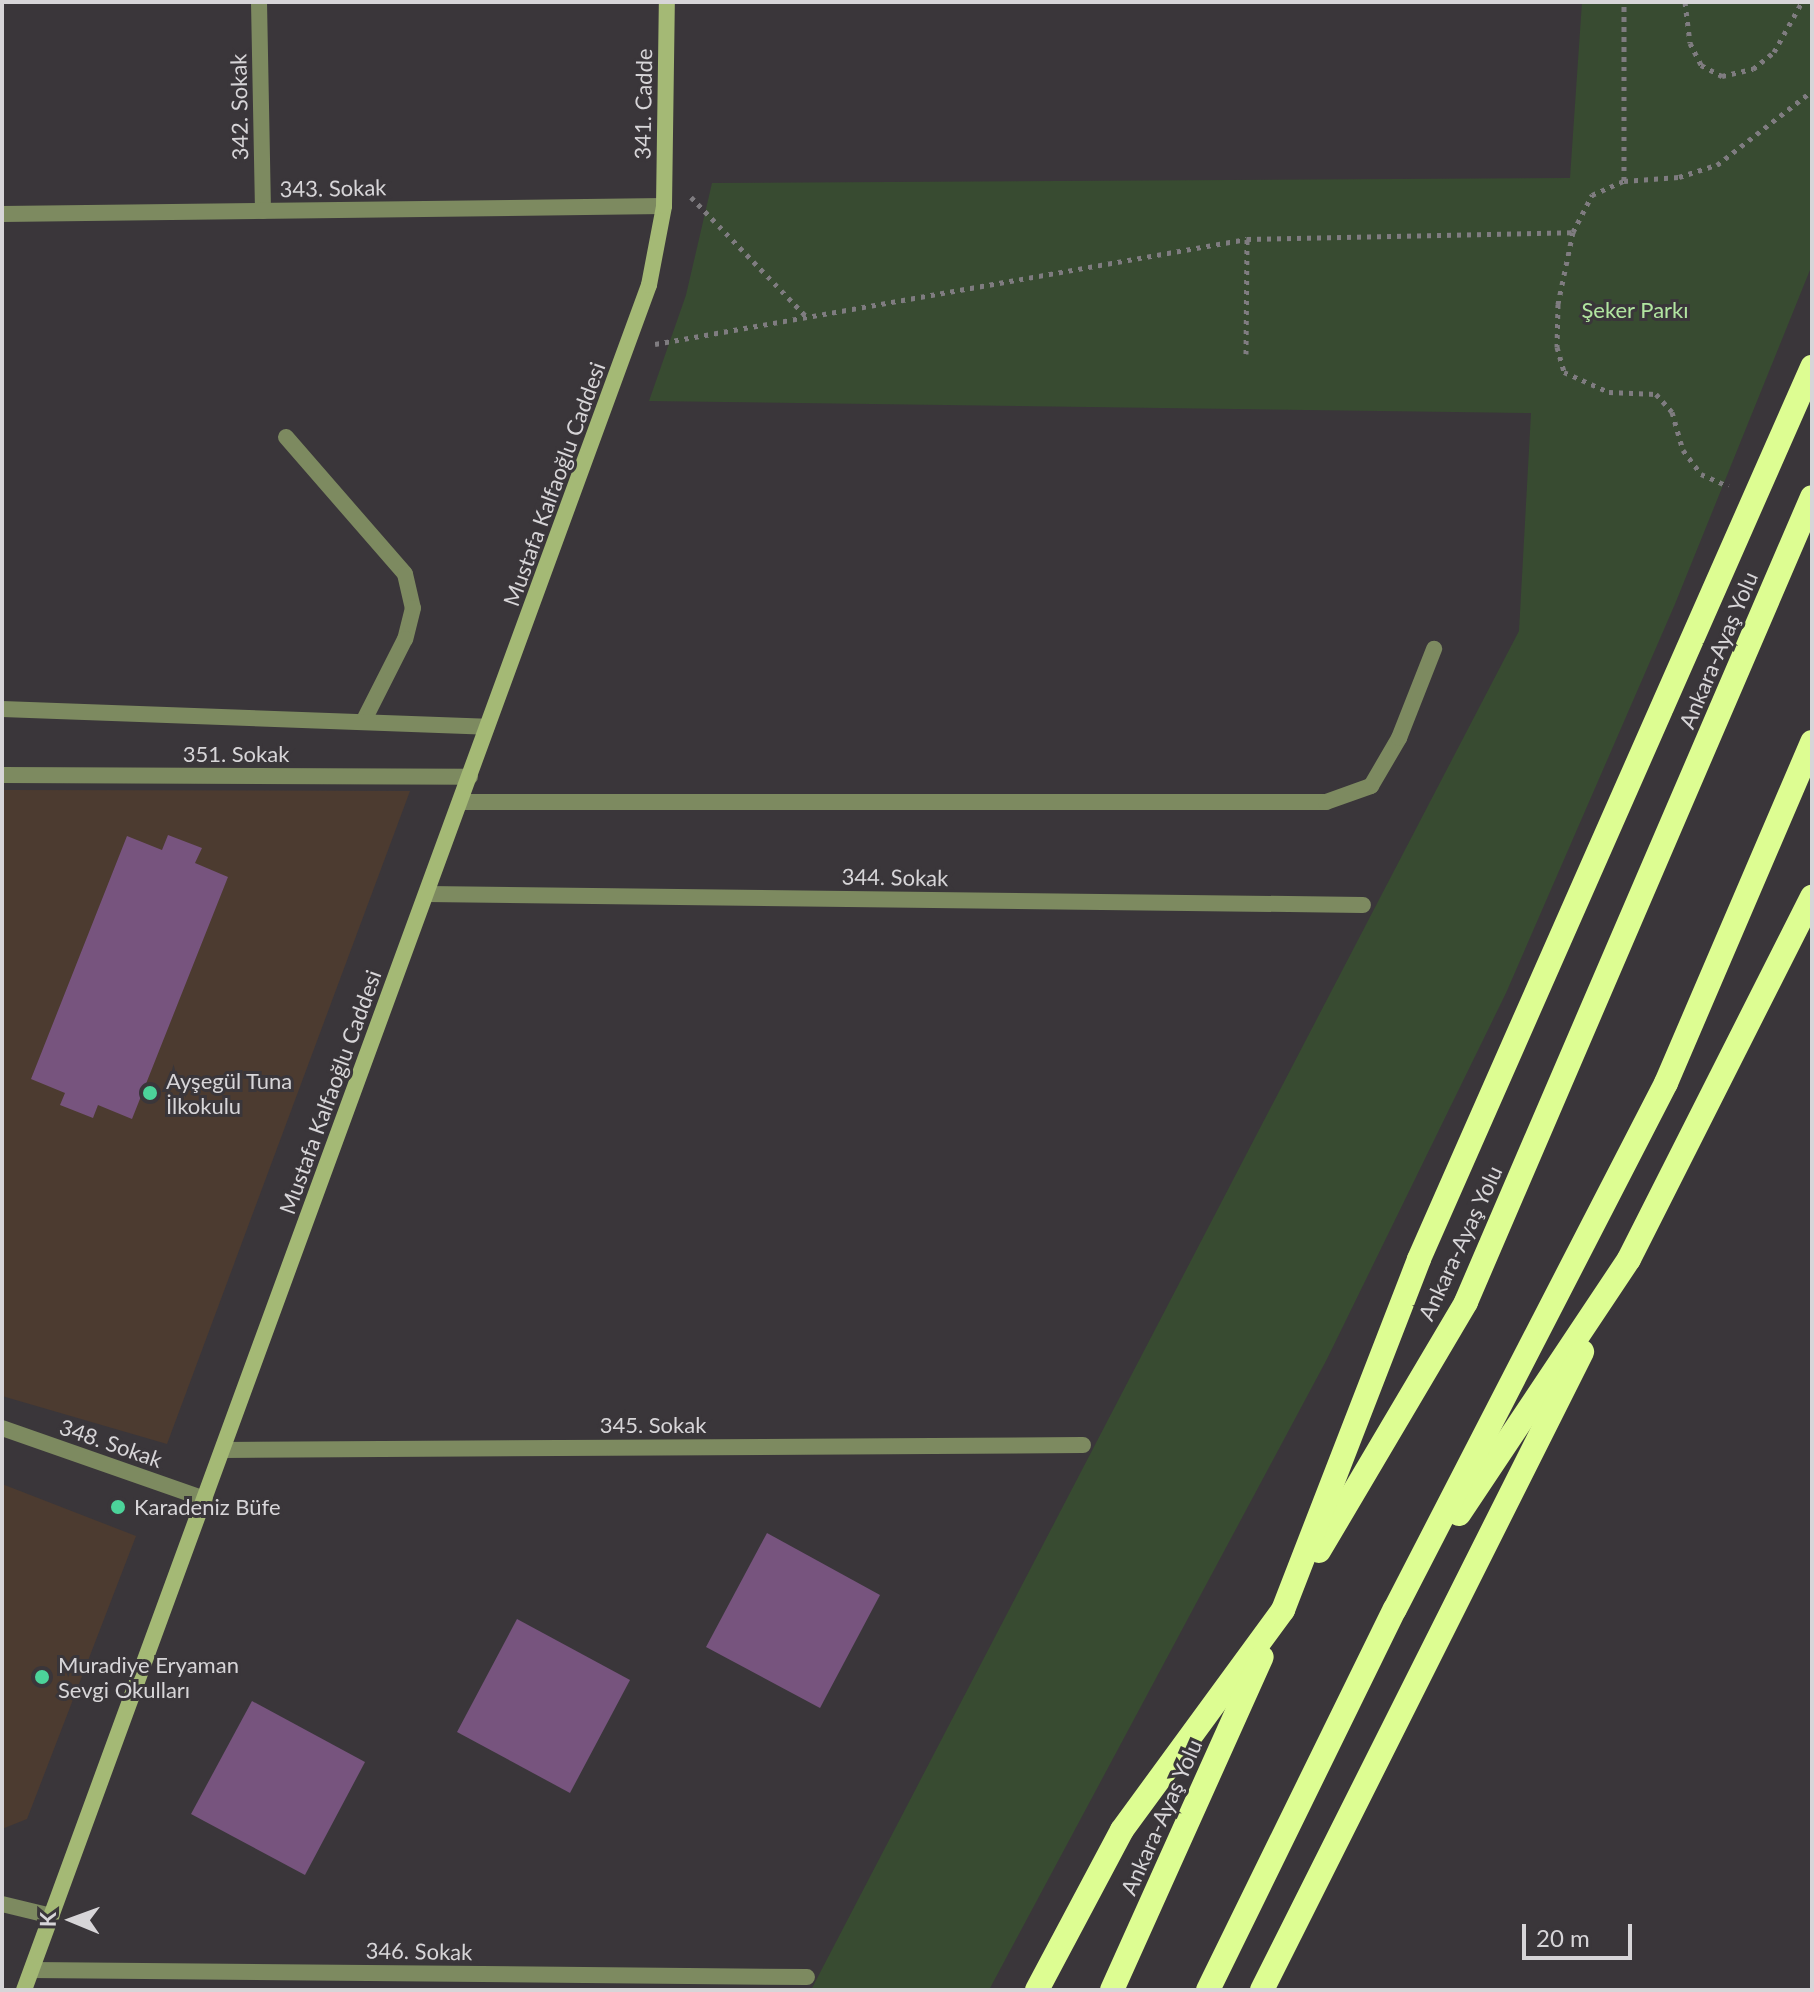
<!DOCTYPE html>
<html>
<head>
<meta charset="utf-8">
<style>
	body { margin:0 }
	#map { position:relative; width:1814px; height:1992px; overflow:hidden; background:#3a363a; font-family:Lato,sans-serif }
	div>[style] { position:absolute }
	.education>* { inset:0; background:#4c3b30 }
	.green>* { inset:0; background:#384b31 }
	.building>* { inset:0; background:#77547e }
	.path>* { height:5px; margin-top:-2.5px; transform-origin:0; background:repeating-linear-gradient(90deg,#7f7c80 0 4px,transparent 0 10px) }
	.lane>* { height:16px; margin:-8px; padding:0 8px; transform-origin:8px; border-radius:8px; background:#7d8a60 }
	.street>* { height:16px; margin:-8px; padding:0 8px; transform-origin:8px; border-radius:8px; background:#7d8a60 }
	.secondary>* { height:16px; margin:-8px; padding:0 8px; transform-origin:8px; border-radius:8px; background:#a4b975 }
	.highway>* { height:24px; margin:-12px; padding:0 12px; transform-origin:12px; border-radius:12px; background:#ddfd92 }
	.dots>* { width:22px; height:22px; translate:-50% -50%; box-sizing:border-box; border:4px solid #3a363a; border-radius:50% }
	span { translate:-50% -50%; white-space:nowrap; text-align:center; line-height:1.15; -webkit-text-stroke:6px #3a363a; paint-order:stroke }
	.street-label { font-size:22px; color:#d7d5d8 }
	.park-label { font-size:22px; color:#b1e5a0 }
	.poi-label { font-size:22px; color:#d7d5d8 }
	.left { translate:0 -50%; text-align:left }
	.frame { position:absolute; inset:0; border:4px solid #d7d5d8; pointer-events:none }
	.north { position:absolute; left:32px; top:1880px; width:80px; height:80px; -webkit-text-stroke:6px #3a363a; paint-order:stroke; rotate:271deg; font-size:22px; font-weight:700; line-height:32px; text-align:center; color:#d7d5d8 }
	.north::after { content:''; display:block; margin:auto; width:28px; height:36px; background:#d7d5d8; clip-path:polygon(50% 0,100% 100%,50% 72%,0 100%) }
	.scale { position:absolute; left:1522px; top:1924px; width:110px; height:36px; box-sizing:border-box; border:4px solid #d7d5d8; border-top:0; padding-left:10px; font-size:24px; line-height:28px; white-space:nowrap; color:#d7d5d8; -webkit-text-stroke:6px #3a363a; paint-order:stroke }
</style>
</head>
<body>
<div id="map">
	<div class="education">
		<div style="clip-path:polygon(2px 790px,410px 791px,167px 1444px,2px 1396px)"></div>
		<div style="clip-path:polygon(2px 1484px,136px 1536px,27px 1819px,2px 1829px)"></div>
	</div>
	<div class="green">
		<div style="clip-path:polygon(1582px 2px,1812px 2px,1812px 265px,1675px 604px,1506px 993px,1327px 1359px,989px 1990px,811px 1990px,1519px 631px,1531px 413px,649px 401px,686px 295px,712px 183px,1570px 178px)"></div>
	</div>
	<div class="building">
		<div style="clip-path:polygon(168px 835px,202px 848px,195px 863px,228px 877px,132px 1119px,98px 1105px,93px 1118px,60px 1105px,65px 1093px,31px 1079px,127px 836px,162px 850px)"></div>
		<div style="clip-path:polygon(767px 1533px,880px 1595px,820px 1708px,706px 1647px)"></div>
		<div style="clip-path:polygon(517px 1619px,630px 1680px,570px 1793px,457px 1732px)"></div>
		<div style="clip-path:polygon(252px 1701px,365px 1762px,305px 1875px,191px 1814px)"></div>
	</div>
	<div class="path">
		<div style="left:1685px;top:2px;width:41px;rotate:83deg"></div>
		<div style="left:1690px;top:43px;width:25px;rotate:63deg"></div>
		<div style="left:1701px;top:65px;width:24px;rotate:28deg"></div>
		<div style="left:1722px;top:76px;width:32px;rotate:-13deg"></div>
		<div style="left:1753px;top:69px;width:27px;rotate:-39deg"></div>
		<div style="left:1774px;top:52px;width:57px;rotate:-60.8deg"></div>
		<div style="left:1624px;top:181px;width:55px;rotate:-4.2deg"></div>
		<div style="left:1679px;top:177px;width:40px;rotate:-18deg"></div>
		<div style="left:1717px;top:165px;width:120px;rotate:-37.9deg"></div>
		<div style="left:691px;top:197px;width:165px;rotate:46deg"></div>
		<div style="left:1573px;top:232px;width:42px;rotate:-62.8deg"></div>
		<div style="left:1592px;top:195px;width:35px;rotate:-24deg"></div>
		<div style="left:1624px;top:181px;width:179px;rotate:-90deg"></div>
		<div style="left:655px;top:344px;width:601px;rotate:-10.06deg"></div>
		<div style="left:1247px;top:239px;width:326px;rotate:-1.2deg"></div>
		<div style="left:1573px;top:232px;width:74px;rotate:101.8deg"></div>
		<div style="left:1558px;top:304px;width:43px;rotate:91.3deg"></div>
		<div style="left:1557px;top:347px;width:26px;rotate:74deg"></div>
		<div style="left:1564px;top:372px;width:49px;rotate:24deg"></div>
		<div style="left:1609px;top:392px;width:47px;rotate:2.4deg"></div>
		<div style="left:1656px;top:394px;width:24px;rotate:48deg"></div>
		<div style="left:1672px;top:412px;width:40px;rotate:74deg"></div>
		<div style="left:1683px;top:450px;width:30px;rotate:53deg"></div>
		<div style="left:1701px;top:474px;width:30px;rotate:24deg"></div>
		<div style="left:1246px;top:354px;width:115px;rotate:-89.5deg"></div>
	</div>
	<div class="lane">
		<div style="left:286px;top:437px;width:181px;rotate:49deg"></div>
		<div style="left:405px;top:574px;width:35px;rotate:77deg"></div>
		<div style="left:413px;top:608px;width:32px;rotate:104deg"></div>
		<div style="left:405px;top:639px;width:91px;rotate:116.8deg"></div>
		<div style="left:2px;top:709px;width:485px;rotate:2.1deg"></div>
		<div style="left:461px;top:802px;width:865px"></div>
		<div style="left:1326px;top:802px;width:48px;rotate:-19.6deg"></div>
		<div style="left:1371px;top:786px;width:56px;rotate:-59.7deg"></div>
		<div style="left:1399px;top:738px;width:96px;rotate:-68.5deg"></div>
	</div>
	<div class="street">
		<div style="left:259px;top:2px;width:209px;rotate:88.9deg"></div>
		<div style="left:2px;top:214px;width:662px;rotate:-0.69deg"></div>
		<div style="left:2px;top:775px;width:468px;rotate:0.2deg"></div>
		<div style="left:427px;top:894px;width:936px;rotate:0.67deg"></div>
		<div style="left:2px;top:1428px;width:215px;rotate:19.3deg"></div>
		<div style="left:223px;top:1450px;width:860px;rotate:-0.33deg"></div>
		<div style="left:2px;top:1904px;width:51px;rotate:13.5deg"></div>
		<div style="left:32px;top:1970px;width:775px;rotate:0.52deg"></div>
	</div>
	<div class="secondary">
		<div style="left:24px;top:1990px;width:1816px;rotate:-69.87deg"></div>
		<div style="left:649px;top:285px;width:80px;rotate:-79.2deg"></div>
		<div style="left:664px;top:206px;width:204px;rotate:-89.2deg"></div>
	</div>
	<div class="highway">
		<div style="left:1459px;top:1514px;width:306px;rotate:-56.3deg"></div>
		<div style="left:1629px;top:1259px;width:406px;rotate:-63.2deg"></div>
		<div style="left:1319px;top:1551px;width:289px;rotate:-59.4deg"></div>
		<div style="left:1466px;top:1302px;width:876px;rotate:-66.74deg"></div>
		<div style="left:1037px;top:1990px;width:181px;rotate:-62deg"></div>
		<div style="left:1122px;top:1830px;width:273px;rotate:-53.8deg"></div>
		<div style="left:1283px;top:1610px;width:376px;rotate:-68.8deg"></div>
		<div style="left:1419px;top:1259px;width:975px;rotate:-66.22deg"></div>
		<div style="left:1112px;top:1990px;width:365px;rotate:-65.8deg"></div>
		<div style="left:1208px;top:1990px;width:424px;rotate:-63.9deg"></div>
		<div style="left:1395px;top:1609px;width:592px;rotate:-62.74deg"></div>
		<div style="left:1666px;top:1083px;width:371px;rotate:-66.8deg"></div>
		<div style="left:1262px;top:1990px;width:714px;rotate:-63.36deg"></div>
	</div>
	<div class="dots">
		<div style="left:150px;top:1093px;background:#4cd39a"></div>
		<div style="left:118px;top:1507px;background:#4cd39a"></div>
		<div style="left:42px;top:1677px;background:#4cd39a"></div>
	</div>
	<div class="street-label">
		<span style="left:643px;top:104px;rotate:-89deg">341. Cadde</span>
		<span style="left:239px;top:107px;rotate:-91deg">342. Sokak</span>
		<span style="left:333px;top:188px;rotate:-1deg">343. Sokak</span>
		<span style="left:554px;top:484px;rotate:-70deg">Mustafa Kalfaoğlu Caddesi</span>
		<span style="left:1718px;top:650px;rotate:-67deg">Ankara-Ayaş Yolu</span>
		<span style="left:236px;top:754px">351. Sokak</span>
		<span style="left:895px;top:877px;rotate:1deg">344. Sokak</span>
		<span style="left:330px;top:1092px;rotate:-70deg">Mustafa Kalfaoğlu Caddesi</span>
		<span style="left:1460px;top:1243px;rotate:-65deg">Ankara-Ayaş Yolu</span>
		<span style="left:653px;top:1425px">345. Sokak</span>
		<span style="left:111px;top:1443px;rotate:19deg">348. Sokak</span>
		<span style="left:1161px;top:1817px;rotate:-66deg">Ankara-Ayaş Yolu</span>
		<span style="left:419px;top:1951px;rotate:1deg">346. Sokak</span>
	</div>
	<div class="park-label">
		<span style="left:1635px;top:310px">Şeker Parkı</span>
	</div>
	<div class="poi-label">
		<span class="left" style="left:166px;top:1093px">Ayşegül Tuna<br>İlkokulu</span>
		<span class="left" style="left:134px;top:1507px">Karadeniz Büfe</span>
		<span class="left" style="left:58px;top:1677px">Muradiye Eryaman<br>Sevgi Okulları</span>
	</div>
	<div class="frame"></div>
	<div class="north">K</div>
	<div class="scale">20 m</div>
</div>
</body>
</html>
